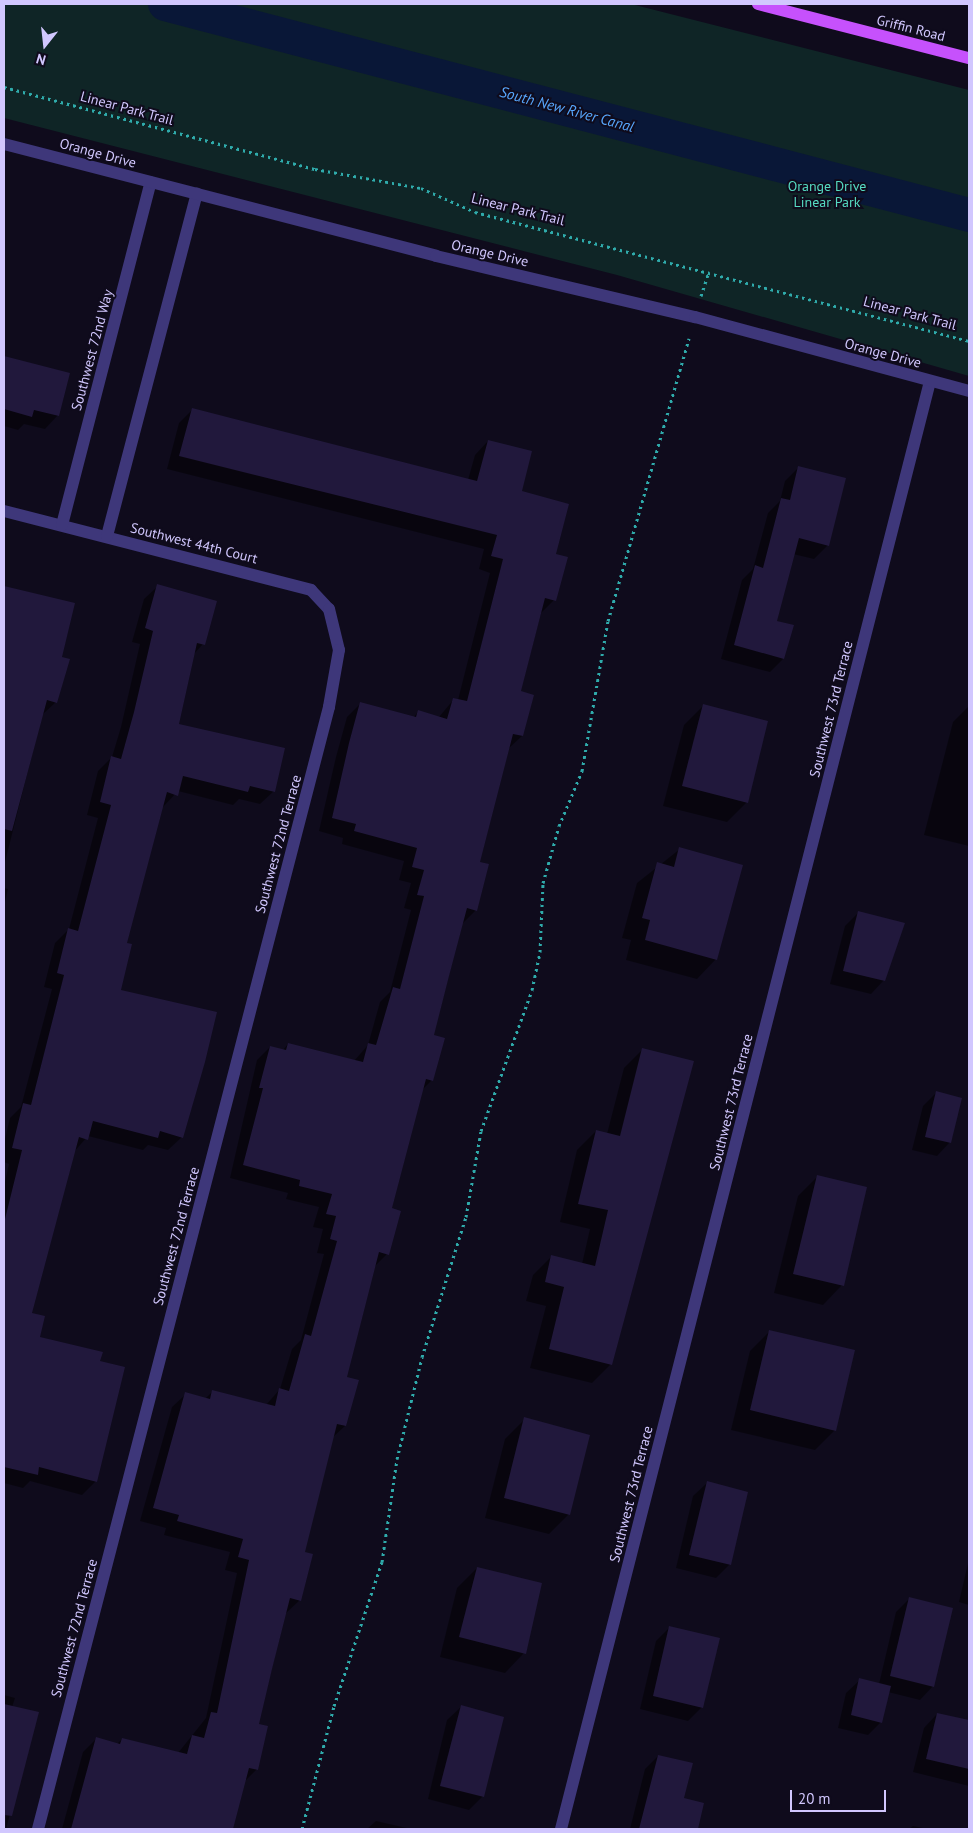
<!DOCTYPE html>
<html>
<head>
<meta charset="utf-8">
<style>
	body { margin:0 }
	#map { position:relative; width:973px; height:1833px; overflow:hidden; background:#0f0b1c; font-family:"PT Sans",sans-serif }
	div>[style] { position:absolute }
	.green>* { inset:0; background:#0f2526 }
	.shadow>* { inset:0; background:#0007 }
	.canal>* { height:34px; margin:-17px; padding:0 17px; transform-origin:17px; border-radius:17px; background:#091737 }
	.building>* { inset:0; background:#21183c }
	.path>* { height:3px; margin-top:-1.5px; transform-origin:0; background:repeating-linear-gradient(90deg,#2fabab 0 2.5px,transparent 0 6.5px) }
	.minor>* { height:12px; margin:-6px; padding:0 6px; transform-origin:6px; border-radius:6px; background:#3e377a }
	.tertiary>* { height:12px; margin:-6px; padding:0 6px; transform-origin:6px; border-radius:6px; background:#3e377a }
	.primary>* { height:12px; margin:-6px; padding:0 6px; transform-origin:6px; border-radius:6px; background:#c651fc }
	span { translate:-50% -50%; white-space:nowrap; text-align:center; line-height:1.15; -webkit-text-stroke:4px #0f0b1c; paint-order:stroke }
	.street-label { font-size:14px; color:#d1c7fe }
	.park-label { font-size:14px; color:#56dbc2 }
	.water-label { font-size:15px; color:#57a6fc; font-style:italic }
	.frame { position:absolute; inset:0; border:5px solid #d1c7fe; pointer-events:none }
	.north { position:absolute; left:20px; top:20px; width:50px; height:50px; -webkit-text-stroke:4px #0f0b1c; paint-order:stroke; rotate:196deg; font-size:14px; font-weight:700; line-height:20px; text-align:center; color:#d1c7fe }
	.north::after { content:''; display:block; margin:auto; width:18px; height:22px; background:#d1c7fe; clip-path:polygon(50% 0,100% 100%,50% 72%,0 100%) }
	.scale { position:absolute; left:790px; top:1790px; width:96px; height:22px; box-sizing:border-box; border:2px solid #d1c7fe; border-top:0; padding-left:6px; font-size:15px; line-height:18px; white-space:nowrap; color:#d1c7fe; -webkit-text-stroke:4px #0f0b1c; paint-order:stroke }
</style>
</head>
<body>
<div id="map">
	<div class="green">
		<div style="clip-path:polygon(4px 4px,631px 4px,969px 90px,969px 376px,617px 275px,4px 118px)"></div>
	</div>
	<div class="shadow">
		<div style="clip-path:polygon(4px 358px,69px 374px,58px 415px,45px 429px,24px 424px,18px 430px,4px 426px)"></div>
		<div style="clip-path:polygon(192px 410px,468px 480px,475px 455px,488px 441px,555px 555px,554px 600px,541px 613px,520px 692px,522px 736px,508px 749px,479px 863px,476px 910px,462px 924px,433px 1036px,432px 1080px,422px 1090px,391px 1209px,387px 1254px,374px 1267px,345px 1378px,345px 1426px,332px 1438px,304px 1553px,300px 1600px,285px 1614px,258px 1725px,257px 1769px,244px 1782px,231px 1829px,62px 1829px,83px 1752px,96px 1739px,117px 1744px,122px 1739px,178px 1753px,206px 1718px,237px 1573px,225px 1570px,230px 1552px,164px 1535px,166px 1528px,140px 1521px,172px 1407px,186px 1394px,205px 1399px,213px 1391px,266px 1405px,280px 1389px,292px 1349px,301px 1340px,324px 1254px,317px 1253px,323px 1229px,313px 1227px,319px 1207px,286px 1199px,288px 1193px,230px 1178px,257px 1060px,270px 1047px,283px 1050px,288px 1044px,354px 1061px,368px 1045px,380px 1002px,390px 992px,411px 910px,404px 908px,411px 883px,399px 880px,404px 861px,342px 844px,343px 838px,319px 831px,336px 757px,347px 717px,360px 704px,413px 718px,418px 712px,439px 717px,454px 699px,458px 700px,490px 573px,479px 569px,484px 549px,167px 469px,179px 423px)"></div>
		<div style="clip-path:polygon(798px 468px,828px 545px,814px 559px,793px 554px,776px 621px,792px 626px,783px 659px,770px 672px,721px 659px,742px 580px,753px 569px,768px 513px,780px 501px,785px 481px)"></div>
		<div style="clip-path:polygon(158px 586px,203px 644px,193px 655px,177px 725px,274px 791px,260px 804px,239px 799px,233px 805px,178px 791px,162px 808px,126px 944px,119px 991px,182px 1137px,168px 1150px,148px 1145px,143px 1150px,88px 1136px,73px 1153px,31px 1314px,38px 1337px,99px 1362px,96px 1481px,82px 1495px,30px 1481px,23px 1488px,4px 1483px,4px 1186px,9px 1164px,4px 1162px,4px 1143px,10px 1118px,21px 1107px,52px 989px,44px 987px,55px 943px,69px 929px,98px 818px,87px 815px,98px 771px,112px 757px,121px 727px,140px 644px,132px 642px,144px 599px)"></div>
		<div style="clip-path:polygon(4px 588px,73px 604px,60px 657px,56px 702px,42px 715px,4px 866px)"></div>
		<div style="clip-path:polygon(704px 705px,747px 802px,727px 822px,663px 806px,684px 725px)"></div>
		<div style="clip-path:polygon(969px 706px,969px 846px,924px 835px,953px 722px)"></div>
		<div style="clip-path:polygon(680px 849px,716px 959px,697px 979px,626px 960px,631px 940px,622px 938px,637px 883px)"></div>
		<div style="clip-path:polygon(4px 888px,8px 889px,4px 906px)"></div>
		<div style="clip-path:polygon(858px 913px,884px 980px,871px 994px,830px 984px,845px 926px)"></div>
		<div style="clip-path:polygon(643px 1049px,611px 1364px,592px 1383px,530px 1368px,546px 1306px,526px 1301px,533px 1275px,552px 1256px,582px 1264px,590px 1229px,560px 1222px,577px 1150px,596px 1131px,607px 1134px,624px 1068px)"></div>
		<div style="clip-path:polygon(936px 1093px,950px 1142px,937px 1156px,912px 1150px,923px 1106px)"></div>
		<div style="clip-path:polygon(817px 1177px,842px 1285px,823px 1305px,774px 1293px,798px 1196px)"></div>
		<div style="clip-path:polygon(770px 1331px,835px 1430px,815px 1450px,731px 1430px,750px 1351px)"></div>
		<div style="clip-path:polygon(525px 1419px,569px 1514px,549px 1534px,485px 1518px,505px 1439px)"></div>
		<div style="clip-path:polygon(707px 1483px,730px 1564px,716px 1578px,676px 1568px,693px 1496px)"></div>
		<div style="clip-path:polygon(969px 1559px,969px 1605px,959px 1602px)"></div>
		<div style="clip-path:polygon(477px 1568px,524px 1653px,505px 1673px,440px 1657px,457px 1588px)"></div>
		<div style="clip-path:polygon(910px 1598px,933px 1686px,920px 1700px,888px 1692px,881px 1722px,868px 1735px,838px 1728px,846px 1693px,860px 1680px,879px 1684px,896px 1612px)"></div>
		<div style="clip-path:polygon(670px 1627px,702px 1707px,688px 1721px,640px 1709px,656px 1641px)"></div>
		<div style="clip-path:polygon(4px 1695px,15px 1698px,12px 1707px,37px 1713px,6px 1829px)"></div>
		<div style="clip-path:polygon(461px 1707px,483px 1796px,469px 1810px,428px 1799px,447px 1720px)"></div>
		<div style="clip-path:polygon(937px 1714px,969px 1722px,969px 1786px,913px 1772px,924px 1728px)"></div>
		<div style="clip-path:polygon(658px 1756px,683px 1799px,703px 1804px,696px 1829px,630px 1829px,645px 1769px)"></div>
		<div style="clip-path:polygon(376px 1821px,411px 1829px,367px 1829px)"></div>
		<div style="clip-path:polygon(913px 1826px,928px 1829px,909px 1829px)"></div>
	</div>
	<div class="canal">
		<div style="left:165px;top:4px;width:831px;rotate:14.7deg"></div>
	</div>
	<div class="building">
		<div style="clip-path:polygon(4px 356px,70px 373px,59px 416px,34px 410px,32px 417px,4px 409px)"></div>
		<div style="clip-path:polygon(192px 408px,477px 481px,488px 440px,532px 451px,522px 491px,569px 504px,556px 554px,568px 557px,556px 601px,545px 598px,521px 691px,534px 695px,523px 736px,513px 734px,480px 862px,489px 864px,477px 911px,467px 908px,449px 976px,434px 1035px,445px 1038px,433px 1081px,426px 1079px,392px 1208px,401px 1211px,389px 1255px,379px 1252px,347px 1377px,359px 1380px,346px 1426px,337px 1424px,305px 1552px,313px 1554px,301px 1601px,290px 1598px,272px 1669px,259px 1724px,268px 1726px,258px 1770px,249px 1768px,233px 1829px,71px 1829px,96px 1737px,120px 1744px,122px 1738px,187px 1754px,192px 1735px,204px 1738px,211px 1712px,217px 1713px,249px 1560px,238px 1557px,243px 1539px,177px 1521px,179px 1515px,153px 1508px,185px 1392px,210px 1399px,212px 1390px,275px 1406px,279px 1388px,289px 1391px,305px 1334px,311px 1336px,337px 1241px,330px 1239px,336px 1216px,326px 1214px,332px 1194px,299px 1186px,300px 1180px,243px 1165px,263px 1088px,259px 1088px,270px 1046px,286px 1050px,288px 1043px,363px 1062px,368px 1043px,376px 1045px,393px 987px,400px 989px,424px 896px,417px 895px,424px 870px,412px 867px,417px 848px,354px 831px,356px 824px,332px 818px,349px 743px,360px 702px,416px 717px,418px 710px,447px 719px,453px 698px,467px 701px,503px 559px,491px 556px,497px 535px,179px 456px)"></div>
		<div style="clip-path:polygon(798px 466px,846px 478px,829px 546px,799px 538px,777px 621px,794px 625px,784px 659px,734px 645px,755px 565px,763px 568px,781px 498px,790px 500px)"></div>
		<div style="clip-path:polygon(157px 584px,217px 601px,205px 645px,197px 643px,179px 724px,285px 748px,275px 792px,250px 786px,248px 792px,183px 776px,178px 796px,167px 792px,127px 943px,132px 944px,121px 990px,217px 1012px,205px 1062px,183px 1138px,160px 1131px,158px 1138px,93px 1121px,88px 1140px,79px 1137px,32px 1313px,45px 1316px,40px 1337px,103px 1352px,100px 1361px,125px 1367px,97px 1482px,39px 1467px,38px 1475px,4px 1467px,4px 1223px,22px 1150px,12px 1148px,23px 1103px,31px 1105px,64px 975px,57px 973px,68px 928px,78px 931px,111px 805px,100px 802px,111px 756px,121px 759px,134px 712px,153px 631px,145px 628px)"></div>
		<div style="clip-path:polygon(4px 586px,75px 603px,62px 657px,70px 659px,57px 703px,47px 700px,12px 831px,4px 829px)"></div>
		<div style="clip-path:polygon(703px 704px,768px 721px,748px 803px,682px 786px)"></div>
		<div style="clip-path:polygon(679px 847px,743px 865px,717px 960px,645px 940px,650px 920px,642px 918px,657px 862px,674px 867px)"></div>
		<div style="clip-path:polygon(858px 911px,905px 923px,885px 981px,843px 971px)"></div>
		<div style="clip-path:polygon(642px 1048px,694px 1061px,612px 1365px,549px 1349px,564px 1287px,545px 1282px,551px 1255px,595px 1266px,608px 1210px,578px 1204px,596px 1130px,620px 1136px)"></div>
		<div style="clip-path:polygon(936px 1091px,962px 1098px,951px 1143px,925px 1137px)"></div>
		<div style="clip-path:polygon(817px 1175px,867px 1187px,844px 1286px,793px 1274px)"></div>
		<div style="clip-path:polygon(769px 1330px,855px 1350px,836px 1431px,750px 1410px)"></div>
		<div style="clip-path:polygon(524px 1417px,590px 1435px,570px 1515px,504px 1498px)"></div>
		<div style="clip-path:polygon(707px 1481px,748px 1492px,731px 1565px,689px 1555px)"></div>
		<div style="clip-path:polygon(477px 1567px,542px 1583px,526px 1654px,459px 1637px)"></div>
		<div style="clip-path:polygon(909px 1597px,953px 1608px,934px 1687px,890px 1676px)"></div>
		<div style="clip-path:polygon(669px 1626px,720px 1638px,703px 1708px,653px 1696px)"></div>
		<div style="clip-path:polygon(859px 1678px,891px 1686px,882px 1723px,851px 1715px)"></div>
		<div style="clip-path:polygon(4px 1704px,39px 1712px,12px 1816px,4px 1815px)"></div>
		<div style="clip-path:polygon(461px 1705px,504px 1717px,484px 1797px,440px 1786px)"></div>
		<div style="clip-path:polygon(937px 1713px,969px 1720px,969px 1769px,926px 1759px)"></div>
		<div style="clip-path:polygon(658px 1755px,693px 1763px,684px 1798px,704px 1803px,698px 1829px,639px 1829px)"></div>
	</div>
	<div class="path">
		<div style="left:4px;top:87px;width:322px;rotate:14.8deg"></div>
		<div style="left:315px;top:169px;width:108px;rotate:10.2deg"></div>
		<div style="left:421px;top:188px;width:59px;rotate:24deg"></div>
		<div style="left:475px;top:212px;width:511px;rotate:14.64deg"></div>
		<div style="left:701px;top:296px;width:26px;rotate:-72deg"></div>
		<div style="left:302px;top:1829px;width:127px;rotate:-75.4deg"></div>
		<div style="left:334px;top:1706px;width:152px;rotate:-71.6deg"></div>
		<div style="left:382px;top:1562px;width:104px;rotate:-81.7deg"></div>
		<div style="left:397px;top:1459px;width:105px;rotate:-76.2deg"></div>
		<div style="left:422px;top:1357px;width:147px;rotate:-72.6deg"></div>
		<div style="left:466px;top:1217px;width:87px;rotate:-80.1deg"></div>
		<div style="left:481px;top:1131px;width:150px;rotate:-70.1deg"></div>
		<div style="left:532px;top:990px;width:39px;rotate:-78deg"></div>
		<div style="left:540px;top:952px;width:69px;rotate:-87.5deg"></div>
		<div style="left:543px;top:883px;width:59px;rotate:-74.3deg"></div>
		<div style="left:559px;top:826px;width:60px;rotate:-67.3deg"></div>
		<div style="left:582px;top:771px;width:152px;rotate:-80.2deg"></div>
		<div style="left:608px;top:621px;width:294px;rotate:-74deg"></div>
	</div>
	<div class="minor">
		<div style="left:4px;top:511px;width:317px;rotate:14.4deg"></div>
		<div style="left:311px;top:590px;width:26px;rotate:47deg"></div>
		<div style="left:329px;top:609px;width:42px;rotate:76.3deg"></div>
		<div style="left:339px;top:650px;width:58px;rotate:100deg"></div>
		<div style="left:329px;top:707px;width:1159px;rotate:104.54deg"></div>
		<div style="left:62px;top:525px;width:354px;rotate:-75.5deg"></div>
		<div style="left:107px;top:536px;width:354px;rotate:-75.3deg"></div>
		<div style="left:561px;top:1829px;width:1494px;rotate:-75.7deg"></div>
	</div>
	<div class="tertiary">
		<div style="left:4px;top:144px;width:446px;rotate:14.5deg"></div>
		<div style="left:436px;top:256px;width:266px;rotate:13.3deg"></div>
		<div style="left:695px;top:317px;width:284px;rotate:15.1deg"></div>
	</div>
	<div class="primary">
		<div style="left:758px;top:4px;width:218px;rotate:14.4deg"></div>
	</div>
	<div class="street-label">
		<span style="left:911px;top:28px;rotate:14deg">Griffin Road</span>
		<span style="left:127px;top:108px;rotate:15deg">Linear Park Trail</span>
		<span style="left:98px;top:153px;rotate:15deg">Orange Drive</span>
		<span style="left:518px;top:209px;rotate:14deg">Linear Park Trail</span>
		<span style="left:490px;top:253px;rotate:13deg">Orange Drive</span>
		<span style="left:910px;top:313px;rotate:15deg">Linear Park Trail</span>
		<span style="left:92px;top:350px;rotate:-75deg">Southwest 72nd Way</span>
		<span style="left:883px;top:353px;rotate:15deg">Orange Drive</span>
		<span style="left:194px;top:543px;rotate:14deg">Southwest 44th Court</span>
		<span style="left:831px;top:709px;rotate:-76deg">Southwest 73rd Terrace</span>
		<span style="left:278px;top:844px;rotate:-75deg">Southwest 72nd Terrace</span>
		<span style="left:731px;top:1102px;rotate:-76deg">Southwest 73rd Terrace</span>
		<span style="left:176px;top:1236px;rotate:-75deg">Southwest 72nd Terrace</span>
		<span style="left:631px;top:1494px;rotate:-76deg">Southwest 73rd Terrace</span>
		<span style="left:74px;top:1628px;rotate:-75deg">Southwest 72nd Terrace</span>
	</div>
	<div class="park-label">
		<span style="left:827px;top:194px">Orange Drive<br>Linear Park</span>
	</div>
	<div class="water-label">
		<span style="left:567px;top:109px;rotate:15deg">South New River Canal</span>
	</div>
	<div class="frame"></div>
	<div class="north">N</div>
	<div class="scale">20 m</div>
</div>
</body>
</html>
